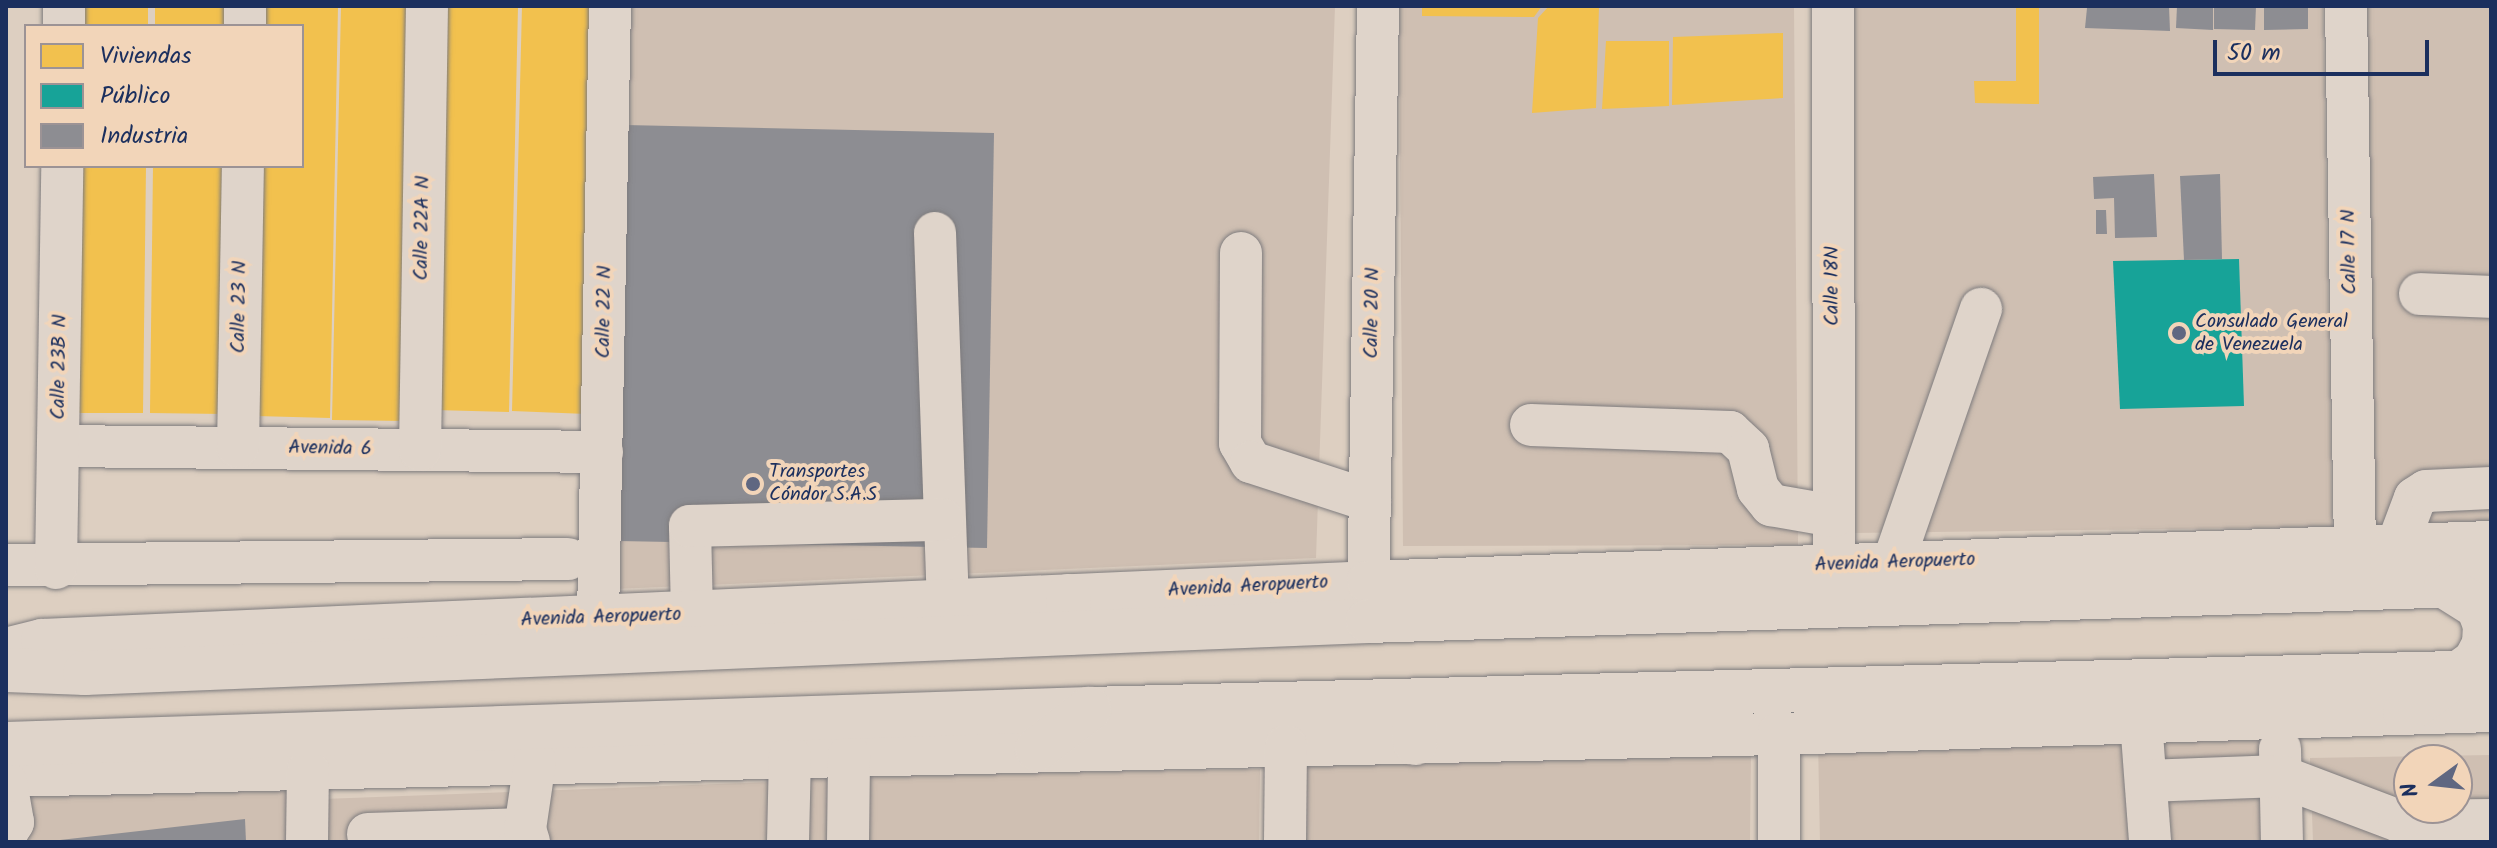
<!DOCTYPE html>
<html>
<head>
<meta charset="utf-8">
<style>
	body { margin:0 }
	#map { position:relative; width:2497px; height:848px; overflow:hidden; background:#ddcfc1; font-family:Kalam,sans-serif }
	div>[style] { position:absolute }
	.built>* { inset:0; background:#cfbfb2 }
	.homes>* { inset:0; background:#f2c14e }
	.public>* { inset:0; background:#17a398 }
	.industry>* { inset:0; background:#8d8d92 }
	.roads { filter:drop-shadow(0 0 2px #7e7c7e) drop-shadow(0 0 2px #7e7c7e) }
	.minor>* { height:42px; margin:-21px; padding:0 21px; transform-origin:21px; border-radius:21px; background:#dfd4ca }
	.major>* { height:44px; margin:-22px; padding:0 22px; transform-origin:22px; border-radius:22px; background:#dfd4ca }
	.dots>* { width:22px; height:22px; translate:-50% -50%; box-sizing:border-box; border:4px solid #f2d5b9; border-radius:50% }
	span { translate:-50% -50%; white-space:nowrap; text-align:center; line-height:1.15; -webkit-text-stroke:8px #f2d5b9; paint-order:stroke }
	.street-label { font-size:20px; color:#1b2f5e }
	.poi-label { font-size:20px; color:#1b2f5e }
	.left { translate:0 -50%; text-align:left }
	.frame { position:absolute; inset:0; border:8px solid #1b2f5e; pointer-events:none }
	.legend { position:absolute; left:24px; top:24px; width:280px; height:144px; box-sizing:border-box; background:#f2d5b9; border:2px solid #9c9395; margin:0; padding:10px 14px; list-style:none; font-size:24px; color:#1b2f5e }
	.legend li { display:flex; align-items:center; gap:16px; height:40px }
	.legend b { width:40px; border:2px solid #9c9395 }
	.north { position:absolute; left:2393px; top:744px; width:80px; height:80px; box-sizing:border-box; background:#f2d5b9; border:2px solid #9c9395; border-radius:50%; rotate:255deg; font-size:22px; font-weight:700; line-height:32px; text-align:center; color:#1b2f5e }
	.north::after { content:''; display:block; margin:auto; width:28px; height:36px; background:#5f6781; clip-path:polygon(50% 0,100% 100%,50% 72%,0 100%) }
	.scale { position:absolute; left:2213px; top:40px; width:216px; height:36px; box-sizing:border-box; border:4px solid #1b2f5e; border-top:0; padding-left:10px; font-size:24px; line-height:28px; white-space:nowrap; color:#1b2f5e; -webkit-text-stroke:6px #f2d5b9; paint-order:stroke }
</style>
</head>
<body>
<div id="map">
	<div class="built">
		<div style="clip-path:polygon(625px 6px,1335px 6px,1316px 558px,614px 589px)"></div>
		<div style="clip-path:polygon(1399px 6px,1794px 6px,1798px 545px,1403px 546px)"></div>
		<div style="clip-path:polygon(1845px 6px,2323px 6px,2332px 527px,1852px 533px)"></div>
		<div style="clip-path:polygon(2361px 6px,2491px 6px,2491px 527px,2365px 530px)"></div>
		<div style="clip-path:polygon(2271px 736px,2272px 842px,1820px 842px,1818px 741px)"></div>
		<div style="clip-path:polygon(1751px 747px,1750px 842px,1280px 842px,1280px 758px)"></div>
		<div style="clip-path:polygon(evenodd,2491px 755px,2491px 842px,2313px 842px,2310px 758px,2491px 755px,2409px 760px,2457px 760px,2457px 808px,2409px 808px,2409px 760px)"></div>
		<div style="clip-path:polygon(1260px 769px,1259px 842px,793px 842px,794px 776px)"></div>
		<div style="clip-path:polygon(773px 782px,772px 842px,323px 842px,323px 799px)"></div>
		<div style="clip-path:polygon(295px 788px,293px 842px,6px 842px,6px 795px)"></div>
	</div>
	<div class="homes">
		<div style="clip-path:polygon(73px 6px,148px 6px,148px 26px,73px 26px)"></div>
		<div style="clip-path:polygon(155px 6px,229px 6px,229px 26px,155px 26px)"></div>
		<div style="clip-path:polygon(264px 6px,338px 6px,330px 418px,256px 416px,261px 166px,302px 166px,302px 26px,264px 26px)"></div>
		<div style="clip-path:polygon(341px 6px,415px 6px,407px 421px,332px 420px)"></div>
		<div style="clip-path:polygon(444px 6px,518px 6px,509px 412px,435px 410px)"></div>
		<div style="clip-path:polygon(522px 6px,596px 6px,587px 414px,512px 411px)"></div>
		<div style="clip-path:polygon(1422px 6px,1542px 6px,1534px 17px,1422px 16px)"></div>
		<div style="clip-path:polygon(1549px 6px,1599px 6px,1596px 108px,1532px 113px,1538px 18px)"></div>
		<div style="clip-path:polygon(2016px 6px,2039px 6px,2039px 104px,1975px 103px,1974px 81px,2016px 81px)"></div>
		<div style="clip-path:polygon(1783px 33px,1783px 98px,1672px 105px,1673px 37px)"></div>
		<div style="clip-path:polygon(1606px 41px,1669px 41px,1669px 106px,1602px 109px)"></div>
		<div style="clip-path:polygon(72px 166px,146px 166px,143px 413px,69px 413px)"></div>
		<div style="clip-path:polygon(153px 166px,227px 166px,224px 414px,150px 413px)"></div>
	</div>
	<div class="public">
		<div style="clip-path:polygon(2239px 259px,2244px 406px,2120px 409px,2113px 261px)"></div>
	</div>
	<div class="industry">
		<div style="clip-path:polygon(2112px 6px,2169px 6px,2170px 31px,2085px 28px,2087px 8px)"></div>
		<div style="clip-path:polygon(2177px 6px,2213px 6px,2213px 30px,2176px 28px)"></div>
		<div style="clip-path:polygon(2214px 6px,2256px 6px,2255px 30px,2214px 29px)"></div>
		<div style="clip-path:polygon(2264px 6px,2308px 6px,2308px 29px,2264px 30px)"></div>
		<div style="clip-path:polygon(625px 125px,994px 133px,987px 548px,618px 541px)"></div>
		<div style="clip-path:polygon(2154px 174px,2157px 237px,2115px 238px,2114px 198px,2094px 199px,2093px 177px)"></div>
		<div style="clip-path:polygon(2220px 174px,2222px 259px,2184px 260px,2180px 176px)"></div>
		<div style="clip-path:polygon(2096px 210px,2106px 210px,2107px 234px,2096px 234px)"></div>
		<div style="clip-path:polygon(245px 819px,246px 842px,60px 842px,60px 840px)"></div>
	</div>
	<div class="roads">
		<div class="minor">
			<div style="left:1833px;top:6px;width:559px;rotate:89.9deg"></div>
			<div style="left:2346px;top:6px;width:541px;rotate:89.05deg"></div>
			<div style="left:64px;top:26px;width:20px;rotate:-90deg"></div>
			<div style="left:245px;top:26px;width:20px;rotate:-90deg"></div>
			<div style="left:935px;top:233px;width:369px;rotate:88deg"></div>
			<div style="left:1241px;top:253px;width:190px;rotate:90.3deg"></div>
			<div style="left:1240px;top:443px;width:22px;rotate:60deg"></div>
			<div style="left:1251px;top:462px;width:125px;rotate:18.1deg"></div>
			<div style="left:2420px;top:294px;width:71px;rotate:2.4deg"></div>
			<div style="left:1531px;top:425px;width:199px;rotate:2deg"></div>
			<div style="left:1730px;top:432px;width:25px;rotate:43deg"></div>
			<div style="left:1748px;top:449px;width:41px;rotate:76deg"></div>
			<div style="left:1758px;top:489px;width:21px;rotate:51deg"></div>
			<div style="left:1771px;top:505px;width:64px;rotate:9.9deg"></div>
			<div style="left:59px;top:446px;width:543px;rotate:0.63deg"></div>
			<div style="left:238px;top:447px;width:281px;rotate:-89deg"></div>
			<div style="left:420px;top:450px;width:444px;rotate:-89.1deg"></div>
			<div style="left:2397px;top:546px;width:51px;rotate:-69.4deg"></div>
			<div style="left:2415px;top:498px;width:13px;rotate:-32deg"></div>
			<div style="left:2426px;top:491px;width:65px;rotate:-2.6deg"></div>
			<div style="left:1893px;top:563px;width:269px;rotate:-70.9deg"></div>
			<div style="left:6px;top:565px;width:562px;rotate:-0.61deg"></div>
			<div style="left:56px;top:568px;width:402px;rotate:-89.1deg"></div>
			<div style="left:1368px;top:609px;width:603px;rotate:-89.05deg"></div>
			<div style="left:692px;top:614px;width:88px;rotate:-91.3deg"></div>
			<div style="left:690px;top:526px;width:253px;rotate:-1.4deg"></div>
			<div style="left:598px;top:618px;width:612px;rotate:-88.88deg"></div>
			<div style="left:6px;top:649px;width:37px;rotate:-14deg"></div>
			<div style="left:42px;top:640px;width:1327px;rotate:-2.5deg"></div>
			<div style="left:1368px;top:582px;width:1124px;rotate:-2.04deg"></div>
			<div style="left:2141px;top:721px;width:121px;rotate:85.7deg"></div>
			<div style="left:2280px;top:749px;width:93px;rotate:88.8deg"></div>
			<div style="left:6px;top:776px;width:1773px;rotate:-1.36deg"></div>
			<div style="left:1779px;top:734px;width:712px;rotate:-1.85deg"></div>
			<div style="left:2146px;top:781px;width:134px;rotate:-2.1deg"></div>
			<div style="left:2280px;top:776px;width:127px;rotate:20.7deg"></div>
			<div style="left:2399px;top:821px;width:92px;rotate:-0.6deg"></div>
			<div style="left:6px;top:782px;width:41px;rotate:80.1deg"></div>
			<div style="left:13px;top:822px;width:14px;rotate:120deg"></div>
			<div style="left:368px;top:834px;width:157px;rotate:-1.8deg"></div>
			<div style="left:525px;top:829px;width:14px;rotate:111deg"></div>
			<div style="left:307px;top:842px;width:72px;rotate:-89.2deg"></div>
			<div style="left:529px;top:842px;width:14px;rotate:-107deg"></div>
			<div style="left:525px;top:829px;width:69px;rotate:-81.6deg"></div>
			<div style="left:788px;top:842px;width:86px;rotate:-88.7deg"></div>
			<div style="left:848px;top:842px;width:87px;rotate:-89.3deg"></div>
			<div style="left:1285px;top:842px;width:96px;rotate:-89.4deg"></div>
			<div style="left:1779px;top:842px;width:108px;rotate:-90deg"></div>
		</div>
		<div class="major">
			<div style="left:1068px;top:596px;width:37px;rotate:87deg"></div>
			<div style="left:6px;top:670px;width:79px;rotate:2.2deg"></div>
			<div style="left:85px;top:673px;width:1284px;rotate:-2.32deg"></div>
			<div style="left:1368px;top:621px;width:1124px;rotate:-1.89deg"></div>
			<div style="left:1413px;top:701px;width:42px;rotate:87.3deg"></div>
			<div style="left:2405px;top:713px;width:87px;rotate:-36.6deg"></div>
			<div style="left:2475px;top:661px;width:19px;rotate:-62deg"></div>
			<div style="left:2484px;top:644px;width:19px;rotate:-87deg"></div>
			<div style="left:2485px;top:625px;width:19px;rotate:-111deg"></div>
			<div style="left:2478px;top:607px;width:38px;rotate:-148deg"></div>
			<div style="left:6px;top:744px;width:1084px;rotate:-1.85deg"></div>
			<div style="left:1089px;top:709px;width:1402px;rotate:-1.51deg"></div>
			<div style="left:1037px;top:749px;width:66px;rotate:-37.6deg"></div>
		</div>
	</div>
	<div class="dots">
		<div style="left:2179px;top:333px;background:#5f6781"></div>
		<div style="left:753px;top:484px;background:#5f6781"></div>
	</div>
	<div class="street-label">
		<span style="left:423px;top:228px;rotate:-89deg">Calle 22A N</span>
		<span style="left:2350px;top:252px;rotate:-91deg">Calle 17 N</span>
		<span style="left:1833px;top:286px;rotate:-90deg">Calle 18N</span>
		<span style="left:240px;top:307px;rotate:-89deg">Calle 23 N</span>
		<span style="left:605px;top:312px;rotate:-89deg">Calle 22 N</span>
		<span style="left:1373px;top:313px;rotate:-89deg">Calle 20 N</span>
		<span style="left:60px;top:367px;rotate:-89deg">Calle 23B N</span>
		<span style="left:330px;top:449px;rotate:1deg">Avenida 6</span>
		<span style="left:1895px;top:563px;rotate:-2deg">Avenida Aeropuerto</span>
		<span style="left:1248px;top:587px;rotate:-3deg">Avenida Aeropuerto</span>
		<span style="left:601px;top:618px;rotate:-2deg">Avenida Aeropuerto</span>
	</div>
	<div class="poi-label">
		<span class="left" style="left:2195px;top:334px">Consulado General<br>de Venezuela</span>
		<span class="left" style="left:769px;top:484px">Transportes<br>Cóndor S.A.S</span>
	</div>
	<div class="frame"></div>
	<ul class="legend">
	<li><b style="height:22px;background:#f2c14e"></b>Viviendas</li>
	<li><b style="height:22px;background:#17a398"></b>Público</li>
	<li><b style="height:22px;background:#8d8d92"></b>Industria</li>
	</ul>
	<div class="north">N</div>
	<div class="scale">50 m</div>
</div>
</body>
</html>
